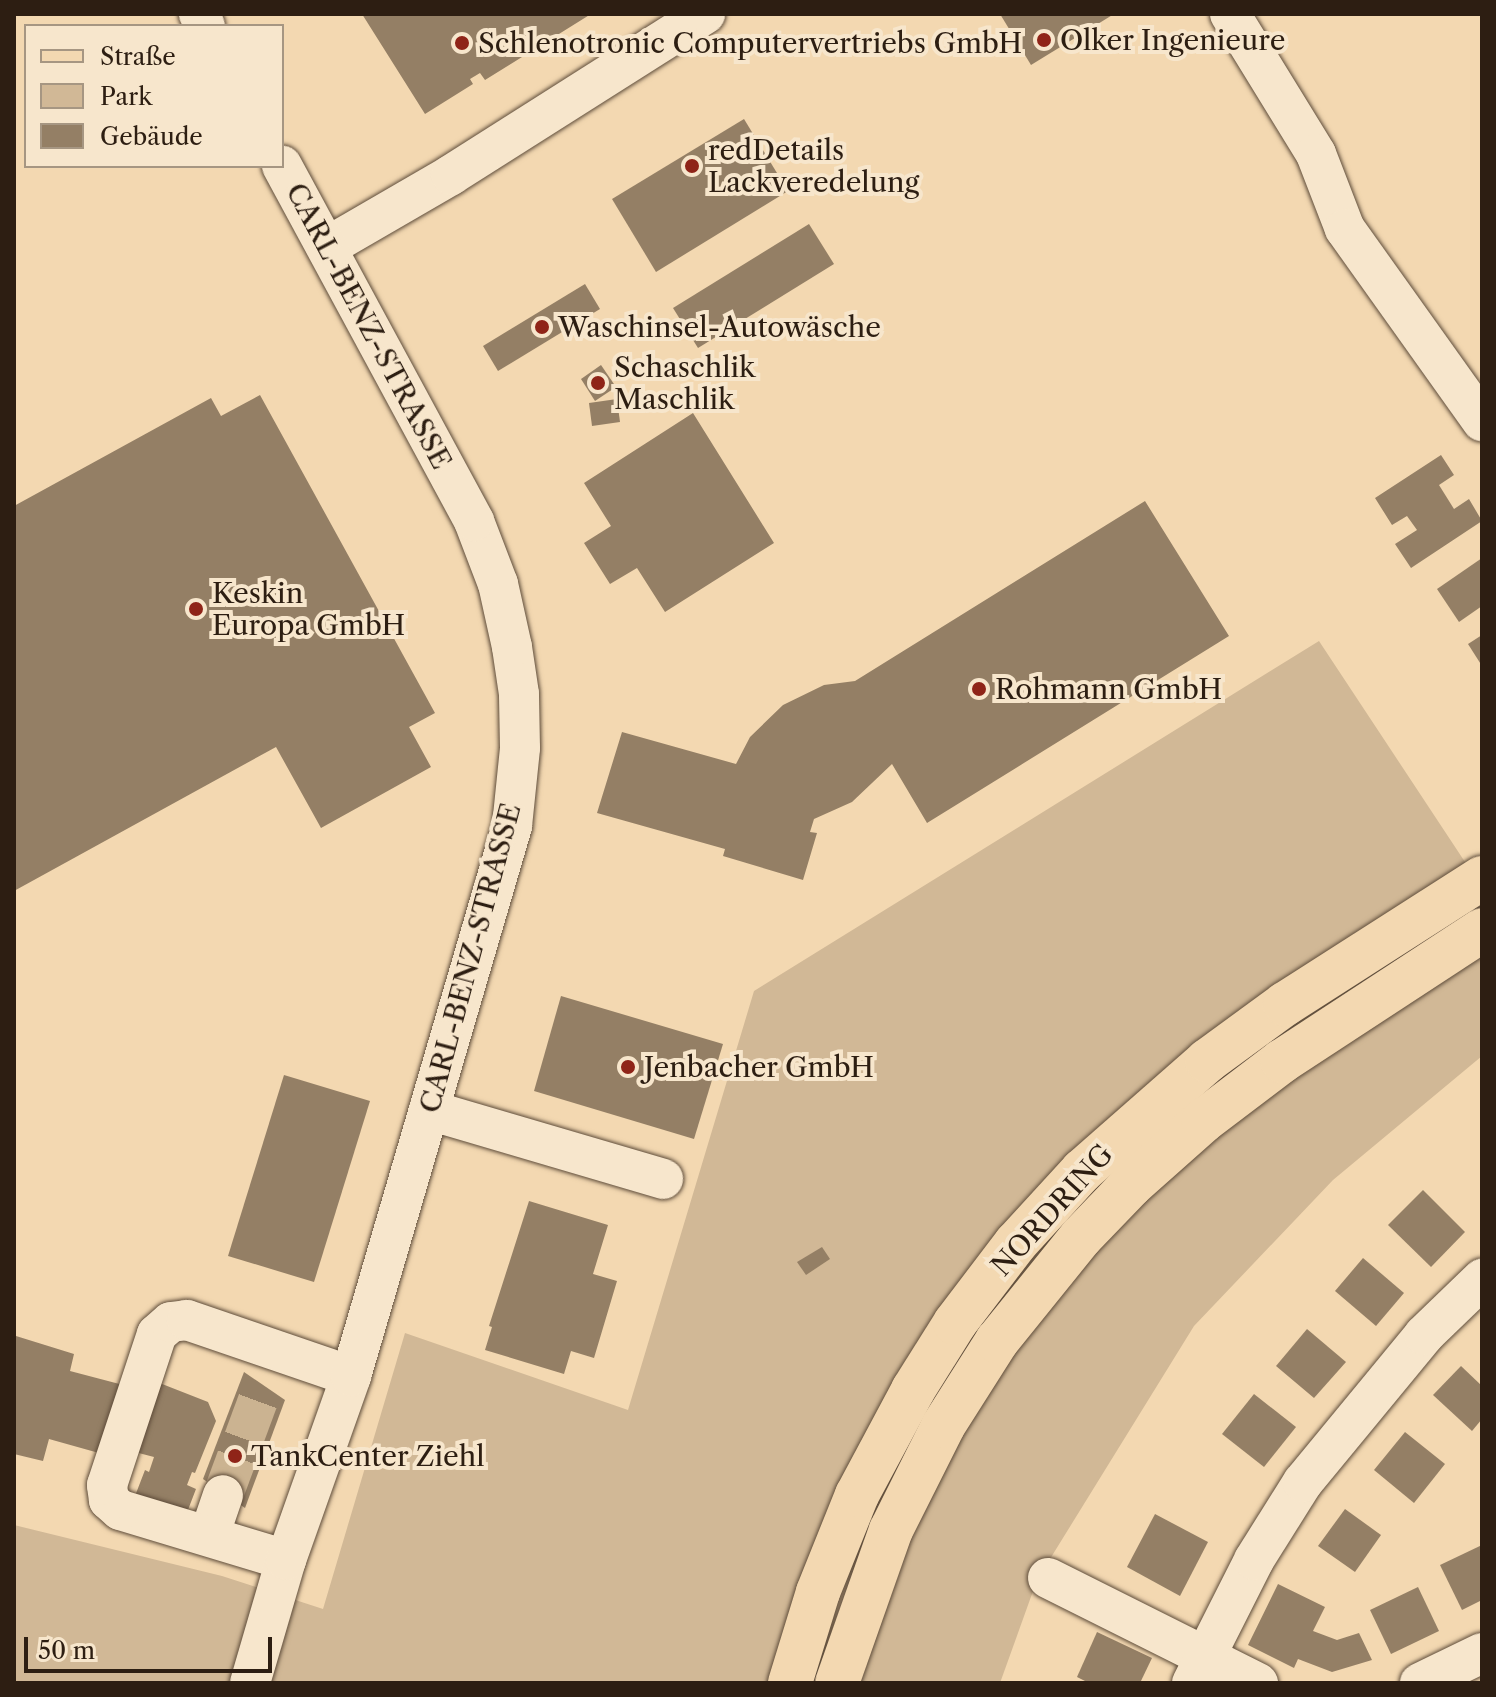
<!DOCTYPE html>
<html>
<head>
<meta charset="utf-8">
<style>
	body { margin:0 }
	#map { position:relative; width:1496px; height:1697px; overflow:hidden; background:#f3d8b1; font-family:"Libre Caslon Text",serif }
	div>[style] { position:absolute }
	.green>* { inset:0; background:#d1b896 }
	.building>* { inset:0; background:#947f65 }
	.minor-tunnel>* { height:40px; margin-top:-20px; transform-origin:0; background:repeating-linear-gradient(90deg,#cbb391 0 40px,transparent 0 60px) }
	.roads { filter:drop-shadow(0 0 2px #5e4c3a) drop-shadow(0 0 2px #5e4c3a) }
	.minor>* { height:40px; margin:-20px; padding:0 20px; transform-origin:20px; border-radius:20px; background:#f7e6cc }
	.major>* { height:44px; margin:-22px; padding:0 22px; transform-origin:22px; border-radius:22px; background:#f3d8b1 }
	.dots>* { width:22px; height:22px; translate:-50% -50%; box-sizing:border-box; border:4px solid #f7e6cc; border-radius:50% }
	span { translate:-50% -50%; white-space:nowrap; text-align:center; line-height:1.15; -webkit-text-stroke:8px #f7e6cc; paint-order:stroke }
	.poi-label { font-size:28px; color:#2d1e12 }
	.left { translate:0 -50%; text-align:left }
	.street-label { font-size:28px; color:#2d1e12 }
	.frame { position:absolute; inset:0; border:16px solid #2d1e12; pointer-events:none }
	.legend { position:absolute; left:24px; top:24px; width:260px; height:144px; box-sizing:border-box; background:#f7e6cc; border:2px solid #a69682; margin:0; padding:10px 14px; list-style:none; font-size:24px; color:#2d1e12 }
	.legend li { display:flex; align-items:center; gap:16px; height:40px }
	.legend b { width:40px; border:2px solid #a69682 }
	.scale { position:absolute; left:24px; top:1637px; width:248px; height:36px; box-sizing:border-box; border:4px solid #2d1e12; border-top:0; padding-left:10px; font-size:24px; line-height:28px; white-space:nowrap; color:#2d1e12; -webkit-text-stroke:6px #f7e6cc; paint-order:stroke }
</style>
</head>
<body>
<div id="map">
	<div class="green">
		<div style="clip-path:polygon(1319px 641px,1467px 865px,1068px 1160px,771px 1683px,14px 1683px,14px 1525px,222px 1576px,323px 1609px,405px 1333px,628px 1410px,754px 991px)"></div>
		<div style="clip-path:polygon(1482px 950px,1482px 1056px,1333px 1180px,1194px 1326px,1037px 1580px,1000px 1683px,855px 1683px,906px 1540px,957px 1436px,1008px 1354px,1143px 1197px,1288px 1077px)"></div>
	</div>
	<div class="building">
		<div style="clip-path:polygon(362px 14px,591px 14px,485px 80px,480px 73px,470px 79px,473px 84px,425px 114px)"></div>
		<div style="clip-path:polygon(1000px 14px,1114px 14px,1031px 65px)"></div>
		<div style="clip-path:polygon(744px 119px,788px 191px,656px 272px,612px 199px)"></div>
		<div style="clip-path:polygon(809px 224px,834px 264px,698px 348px,673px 308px)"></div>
		<div style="clip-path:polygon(585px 284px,600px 309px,498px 371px,483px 346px)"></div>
		<div style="clip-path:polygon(601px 365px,616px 387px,595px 401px,581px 379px)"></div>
		<div style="clip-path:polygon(260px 395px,435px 713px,409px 727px,431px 767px,321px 828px,276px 747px,14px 891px,14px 506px,211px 398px,221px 416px)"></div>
		<div style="clip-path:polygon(617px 399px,620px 422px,592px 426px,589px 403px)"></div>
		<div style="clip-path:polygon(693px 413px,774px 543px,665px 612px,637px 568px,610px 584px,584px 543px,611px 526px,584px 483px)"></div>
		<div style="clip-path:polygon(1441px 455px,1454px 475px,1439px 485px,1454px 509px,1469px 499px,1482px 521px,1411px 568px,1395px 544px,1417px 530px,1407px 516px,1392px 525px,1375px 498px)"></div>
		<div style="clip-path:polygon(1145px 501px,1229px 636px,927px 823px,892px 764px,852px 802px,814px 819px,810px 832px,817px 833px,803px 880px,723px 856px,725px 849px,597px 813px,622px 732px,736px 764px,750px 737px,783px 705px,824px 685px,855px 681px)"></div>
		<div style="clip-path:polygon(1482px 558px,1482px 606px,1459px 622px,1437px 589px)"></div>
		<div style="clip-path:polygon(1482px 635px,1482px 666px,1468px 644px)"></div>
		<div style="clip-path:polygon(561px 996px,723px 1044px,694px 1139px,534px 1091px)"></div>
		<div style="clip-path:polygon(284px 1075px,370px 1101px,314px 1282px,228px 1256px)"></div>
		<div style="clip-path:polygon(1423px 1190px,1465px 1232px,1431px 1267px,1388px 1225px)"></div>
		<div style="clip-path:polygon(529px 1201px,608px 1225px,593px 1274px,617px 1281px,594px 1358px,571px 1351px,564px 1374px,485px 1350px,492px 1327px,489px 1326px)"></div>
		<div style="clip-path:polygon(822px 1247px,830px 1259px,806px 1275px,797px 1262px)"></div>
		<div style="clip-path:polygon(1363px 1258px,1404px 1293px,1376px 1326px,1335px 1291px)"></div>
		<div style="clip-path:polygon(1307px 1329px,1346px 1362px,1314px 1398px,1276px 1366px)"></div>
		<div style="clip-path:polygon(16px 1336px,74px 1354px,70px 1371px,127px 1386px,106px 1455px,49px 1439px,43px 1461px,14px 1454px)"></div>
		<div style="clip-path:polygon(1461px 1366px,1482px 1386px,1482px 1419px,1472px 1431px,1433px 1395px)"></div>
		<div style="clip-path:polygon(244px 1372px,285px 1400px,245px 1508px,203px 1479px)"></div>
		<div style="clip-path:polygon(157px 1382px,208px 1402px,216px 1421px,195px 1473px,192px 1472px,187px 1485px,196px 1489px,186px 1515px,135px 1496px,145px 1470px,149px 1472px,154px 1457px,131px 1451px)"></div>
		<div style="clip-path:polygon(1254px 1394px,1296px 1427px,1264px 1467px,1222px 1434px)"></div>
		<div style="clip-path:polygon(1405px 1432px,1445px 1464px,1414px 1503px,1374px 1470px)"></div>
		<div style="clip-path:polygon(1345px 1509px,1381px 1535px,1355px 1572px,1318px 1546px)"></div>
		<div style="clip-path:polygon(1155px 1514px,1208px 1542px,1180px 1596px,1127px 1567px)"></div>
		<div style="clip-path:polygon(1482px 1545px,1482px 1600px,1462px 1610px,1440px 1565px)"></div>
		<div style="clip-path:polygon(1278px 1584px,1325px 1607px,1313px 1631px,1337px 1640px,1359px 1633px,1372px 1660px,1332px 1672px,1298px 1659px,1294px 1668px,1248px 1645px)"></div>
		<div style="clip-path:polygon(1418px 1587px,1439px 1631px,1391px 1654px,1370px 1610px)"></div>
		<div style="clip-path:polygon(1097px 1632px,1152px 1658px,1140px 1683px,1089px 1683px,1077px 1677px)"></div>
	</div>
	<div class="minor-tunnel">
		<div style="left:223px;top:1495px;width:118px;rotate:-69.7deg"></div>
	</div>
	<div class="roads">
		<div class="minor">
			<div style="left:199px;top:14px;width:13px;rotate:63deg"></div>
			<div style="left:1230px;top:14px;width:164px;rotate:58.4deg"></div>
			<div style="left:1316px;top:154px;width:80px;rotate:68.9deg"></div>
			<div style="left:1345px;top:229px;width:236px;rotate:54.5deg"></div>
			<div style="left:327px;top:247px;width:143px;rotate:-30.1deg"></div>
			<div style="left:451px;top:175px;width:301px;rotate:-32.4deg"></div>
			<div style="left:429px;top:1110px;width:244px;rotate:16.4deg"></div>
			<div style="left:209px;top:1536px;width:43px;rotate:-71.1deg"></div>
			<div style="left:286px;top:1560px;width:173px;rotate:-163.2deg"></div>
			<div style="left:120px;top:1510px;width:15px;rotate:-138deg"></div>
			<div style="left:109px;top:1500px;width:15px;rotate:-98deg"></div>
			<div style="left:107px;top:1485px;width:159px;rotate:-71.7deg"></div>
			<div style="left:157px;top:1334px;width:18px;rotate:-41deg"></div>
			<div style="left:171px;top:1322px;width:16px;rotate:-7deg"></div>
			<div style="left:187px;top:1320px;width:173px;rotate:18.9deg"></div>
			<div style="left:1048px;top:1578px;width:235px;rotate:26.6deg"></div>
			<div style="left:250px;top:1683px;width:128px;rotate:-73.7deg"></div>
			<div style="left:286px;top:1560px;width:195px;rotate:-70.5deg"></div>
			<div style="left:351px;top:1376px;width:573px;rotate:-73.68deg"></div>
			<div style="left:512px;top:826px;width:78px;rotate:-84.1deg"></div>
			<div style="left:520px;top:748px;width:54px;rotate:-91.1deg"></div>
			<div style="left:519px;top:694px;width:48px;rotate:-98.5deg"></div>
			<div style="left:512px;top:647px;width:65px;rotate:-102.5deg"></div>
			<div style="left:498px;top:584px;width:67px;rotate:-110.9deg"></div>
			<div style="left:474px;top:521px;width:404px;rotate:-118.4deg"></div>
			<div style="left:1192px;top:1683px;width:138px;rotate:-63.2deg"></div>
			<div style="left:1254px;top:1560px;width:92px;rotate:-57.9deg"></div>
			<div style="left:1303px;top:1482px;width:190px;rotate:-50.5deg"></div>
			<div style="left:1424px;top:1335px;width:81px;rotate:-44deg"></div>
			<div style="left:1420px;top:1683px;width:69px;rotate:-25.8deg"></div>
		</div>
		<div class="major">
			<div style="left:790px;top:1683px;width:95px;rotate:-72.9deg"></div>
			<div style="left:818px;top:1592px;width:105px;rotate:-68.1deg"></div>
			<div style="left:857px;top:1495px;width:119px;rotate:-61.9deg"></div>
			<div style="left:913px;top:1390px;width:79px;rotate:-57.9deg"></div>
			<div style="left:955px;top:1323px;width:101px;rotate:-52.7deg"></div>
			<div style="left:1016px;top:1243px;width:98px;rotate:-47.5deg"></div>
			<div style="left:1082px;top:1171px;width:167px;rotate:-41.3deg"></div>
			<div style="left:1207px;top:1061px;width:97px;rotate:-36.2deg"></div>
			<div style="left:1285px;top:1004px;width:234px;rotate:-32.6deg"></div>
			<div style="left:837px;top:1683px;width:162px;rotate:-70.6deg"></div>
			<div style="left:891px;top:1530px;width:116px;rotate:-63.4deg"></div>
			<div style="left:943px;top:1426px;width:101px;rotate:-57.6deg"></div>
			<div style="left:997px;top:1341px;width:134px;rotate:-51.1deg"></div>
			<div style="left:1081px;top:1237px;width:72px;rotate:-46.1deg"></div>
			<div style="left:1131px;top:1185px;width:96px;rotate:-41.6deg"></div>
			<div style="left:1203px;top:1121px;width:99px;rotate:-37.2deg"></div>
			<div style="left:1282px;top:1061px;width:239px;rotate:-33.2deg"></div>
		</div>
	</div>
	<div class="dots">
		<div style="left:1044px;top:40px;background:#8f2418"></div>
		<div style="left:462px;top:43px;background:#8f2418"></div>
		<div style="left:692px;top:166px;background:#8f2418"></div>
		<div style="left:542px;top:327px;background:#8f2418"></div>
		<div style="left:598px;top:383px;background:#8f2418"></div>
		<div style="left:196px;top:609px;background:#8f2418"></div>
		<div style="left:979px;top:689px;background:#8f2418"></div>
		<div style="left:628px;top:1067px;background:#8f2418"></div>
		<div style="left:235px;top:1456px;background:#8f2418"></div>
	</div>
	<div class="poi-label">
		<span class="left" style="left:1060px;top:40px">Olker Ingenieure</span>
		<span class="left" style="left:478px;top:43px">Schlenotronic Computervertriebs GmbH</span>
		<span class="left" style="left:708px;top:166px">redDetails<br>Lackveredelung</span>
		<span class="left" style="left:558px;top:327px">Waschinsel-Autowäsche</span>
		<span class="left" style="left:614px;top:383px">Schaschlik<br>Maschlik</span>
		<span class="left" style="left:212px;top:609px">Keskin<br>Europa GmbH</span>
		<span class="left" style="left:995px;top:689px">Rohmann GmbH</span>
		<span class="left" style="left:644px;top:1067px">Jenbacher GmbH</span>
		<span class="left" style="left:251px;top:1456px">TankCenter Ziehl</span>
	</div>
	<div class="street-label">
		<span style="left:369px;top:326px;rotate:62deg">CARL-BENZ-STRASSE</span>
		<span style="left:470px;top:958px;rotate:-75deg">CARL-BENZ-STRASSE</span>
		<span style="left:1052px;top:1210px;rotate:-48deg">NORDRING</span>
	</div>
	<div class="frame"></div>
	<ul class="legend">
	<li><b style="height:10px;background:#f3d8b1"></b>Straße</li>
	<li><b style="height:22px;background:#d1b896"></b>Park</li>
	<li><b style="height:22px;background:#947f65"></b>Gebäude</li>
	</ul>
	<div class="scale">50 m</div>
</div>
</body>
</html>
